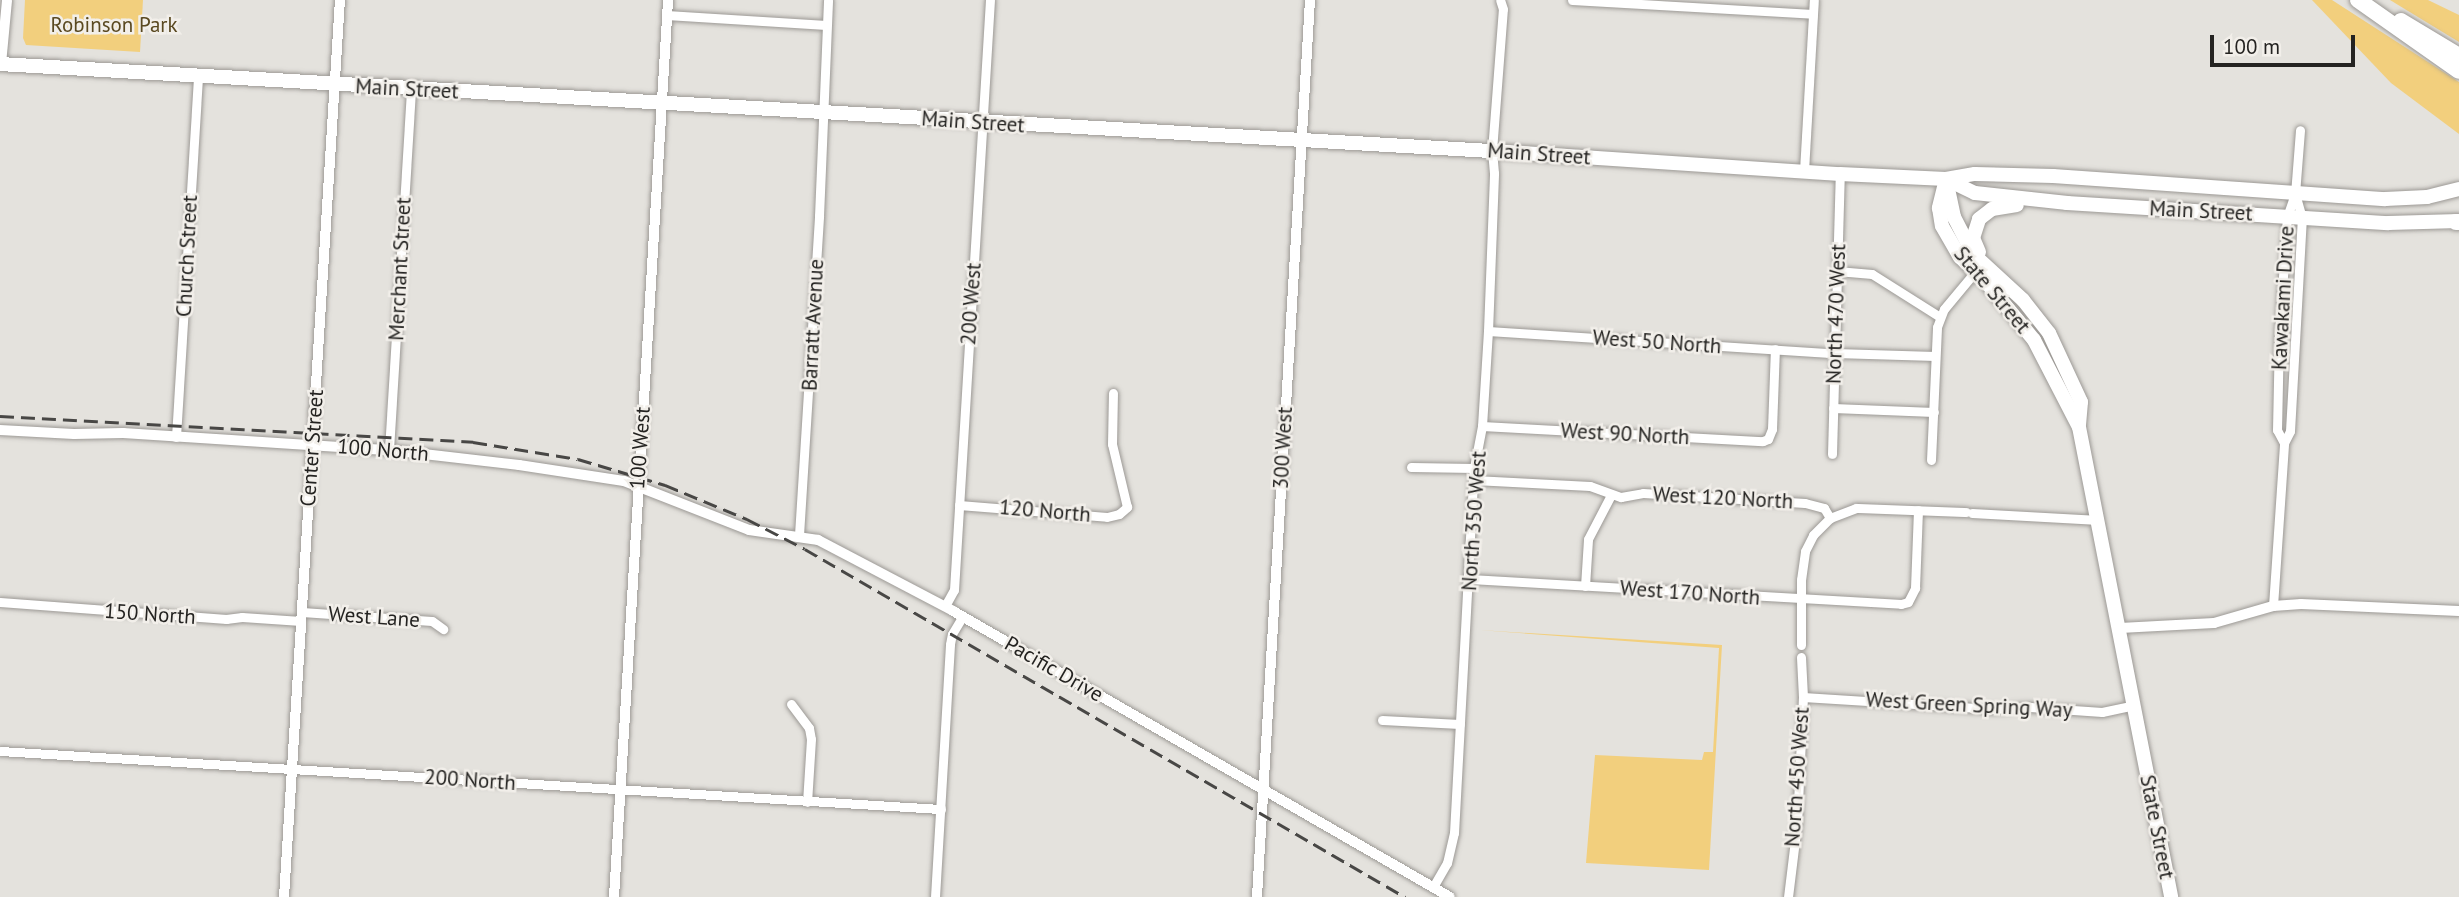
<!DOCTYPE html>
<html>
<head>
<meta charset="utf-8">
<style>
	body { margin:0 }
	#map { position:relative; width:2459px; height:897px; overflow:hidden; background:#e4e2dd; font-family:"PT Sans",sans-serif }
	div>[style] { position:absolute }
	.green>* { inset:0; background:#f2cf7d }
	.roads { filter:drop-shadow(0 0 2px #9c9995) drop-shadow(0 0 2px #9c9995) }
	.minor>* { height:9px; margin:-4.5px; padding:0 4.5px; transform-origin:4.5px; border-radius:4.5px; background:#fff }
	.tertiary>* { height:10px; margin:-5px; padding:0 5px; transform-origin:5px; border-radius:5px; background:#fff }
	.primary>* { height:14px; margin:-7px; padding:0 7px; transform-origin:7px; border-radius:7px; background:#fff }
	.motorway>* { height:16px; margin:-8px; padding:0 8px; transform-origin:8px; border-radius:8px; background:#fff }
	.rail>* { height:2.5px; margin-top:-1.25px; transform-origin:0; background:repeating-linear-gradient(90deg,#484745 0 14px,transparent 0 21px) }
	span { translate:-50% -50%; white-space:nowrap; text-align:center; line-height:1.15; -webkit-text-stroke:5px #f2efea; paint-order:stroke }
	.park-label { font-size:21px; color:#5a4921 }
	.street-label { font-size:21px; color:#242321 }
	.scale { position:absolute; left:2210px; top:35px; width:145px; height:32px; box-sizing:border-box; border:4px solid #242321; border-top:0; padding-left:9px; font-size:21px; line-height:24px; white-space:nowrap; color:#242321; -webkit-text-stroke:5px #f2efea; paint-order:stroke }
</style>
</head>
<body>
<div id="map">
	<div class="green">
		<div style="clip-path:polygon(25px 0,143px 0,140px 52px,26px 45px,23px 38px)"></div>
		<div style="clip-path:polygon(2312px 0,2332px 0,2459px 82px,2459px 134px,2391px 83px)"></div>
		<div style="clip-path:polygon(2390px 0,2428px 0,2459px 15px,2459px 42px)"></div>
		<div style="clip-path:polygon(1479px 630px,1722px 645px,1709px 870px,1586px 863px,1595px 755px,1702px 760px,1704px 752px,1713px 752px,1719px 648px)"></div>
	</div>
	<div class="roads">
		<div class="minor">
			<div style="left:1572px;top:0;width:241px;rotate:3.3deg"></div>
			<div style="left:667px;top:15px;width:159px;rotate:3.6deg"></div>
			<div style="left:1804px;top:171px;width:171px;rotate:-86.7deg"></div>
			<div style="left:1837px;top:271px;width:35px;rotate:5deg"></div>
			<div style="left:1872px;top:274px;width:80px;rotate:32.3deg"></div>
			<div style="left:1488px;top:331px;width:339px;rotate:3.7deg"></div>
			<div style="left:1835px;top:353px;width:100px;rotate:1.7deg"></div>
			<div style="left:1833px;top:408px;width:101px;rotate:2.3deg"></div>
			<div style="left:1482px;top:426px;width:281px;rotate:3.1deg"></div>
			<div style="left:1763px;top:441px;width:5px;rotate:-22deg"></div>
			<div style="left:1768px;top:439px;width:11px;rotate:-68deg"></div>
			<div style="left:1772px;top:429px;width:80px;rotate:-87.9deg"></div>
			<div style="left:176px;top:437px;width:363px;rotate:-86.5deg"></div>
			<div style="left:2284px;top:443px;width:15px;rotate:-118deg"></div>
			<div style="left:2277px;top:430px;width:93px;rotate:-88.8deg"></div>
			<div style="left:2279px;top:337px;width:120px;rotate:-86.2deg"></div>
			<div style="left:2287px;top:217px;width:24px;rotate:-71deg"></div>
			<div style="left:2295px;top:194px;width:64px;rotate:-85.5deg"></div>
			<div style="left:389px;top:450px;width:362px;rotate:-86.5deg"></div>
			<div style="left:1832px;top:454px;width:280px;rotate:-88.4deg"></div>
			<div style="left:1931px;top:460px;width:133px;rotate:-87.4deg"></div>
			<div style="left:1937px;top:327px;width:19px;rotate:-69deg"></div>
			<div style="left:1944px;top:309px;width:47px;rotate:-50.2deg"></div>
			<div style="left:1411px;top:467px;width:63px;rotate:0.9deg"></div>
			<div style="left:1474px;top:480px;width:116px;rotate:3deg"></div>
			<div style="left:1590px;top:486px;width:33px;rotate:20deg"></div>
			<div style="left:1621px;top:497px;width:22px;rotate:-10deg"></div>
			<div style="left:1643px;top:493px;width:162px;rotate:3.5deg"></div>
			<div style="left:1805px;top:503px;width:20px;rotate:15deg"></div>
			<div style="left:1824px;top:508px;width:12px;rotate:59deg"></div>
			<div style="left:959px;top:505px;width:148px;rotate:4.6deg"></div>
			<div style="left:1107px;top:517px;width:12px;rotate:-14deg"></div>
			<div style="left:1119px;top:514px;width:11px;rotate:-41deg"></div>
			<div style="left:1127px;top:507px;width:65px;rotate:-103.4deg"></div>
			<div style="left:1112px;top:444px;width:51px;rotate:-88.9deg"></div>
			<div style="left:1972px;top:513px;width:127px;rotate:3.2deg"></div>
			<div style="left:799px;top:535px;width:320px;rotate:-86.4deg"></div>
			<div style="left:819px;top:216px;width:216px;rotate:-87.6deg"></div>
			<div style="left:1470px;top:579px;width:432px;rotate:3.3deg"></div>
			<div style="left:1901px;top:604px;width:7px;rotate:-16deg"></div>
			<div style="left:1908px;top:602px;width:16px;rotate:-63deg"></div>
			<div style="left:1915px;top:588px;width:78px;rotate:-87.8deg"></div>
			<div style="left:1585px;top:586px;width:47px;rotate:-86.3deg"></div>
			<div style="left:1588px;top:539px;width:50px;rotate:-62.4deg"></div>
			<div style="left:0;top:602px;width:227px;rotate:4.3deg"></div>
			<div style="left:226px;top:619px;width:16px;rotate:-7deg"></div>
			<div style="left:242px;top:617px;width:59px;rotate:3.9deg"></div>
			<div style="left:945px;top:606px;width:18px;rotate:-61deg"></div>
			<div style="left:954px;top:590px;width:591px;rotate:-86.51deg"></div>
			<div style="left:2273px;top:606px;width:163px;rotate:-86.1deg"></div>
			<div style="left:2284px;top:443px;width:13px;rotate:-63deg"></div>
			<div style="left:2290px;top:431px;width:213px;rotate:-86.8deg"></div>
			<div style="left:2302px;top:218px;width:25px;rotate:-106deg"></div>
			<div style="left:302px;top:612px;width:130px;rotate:4deg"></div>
			<div style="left:432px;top:621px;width:14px;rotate:36deg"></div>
			<div style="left:1801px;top:645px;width:65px;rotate:-90deg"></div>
			<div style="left:1801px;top:580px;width:29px;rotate:-82deg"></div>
			<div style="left:1805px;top:551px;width:18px;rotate:-63deg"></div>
			<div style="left:1813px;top:535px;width:24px;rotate:-45deg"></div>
			<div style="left:1830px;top:518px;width:28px;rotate:-21deg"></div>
			<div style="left:1856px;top:508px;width:110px;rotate:2.1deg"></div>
			<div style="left:1803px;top:697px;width:189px;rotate:3.6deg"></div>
			<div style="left:1992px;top:709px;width:38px;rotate:-3deg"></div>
			<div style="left:2030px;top:707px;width:72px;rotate:4deg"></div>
			<div style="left:2102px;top:712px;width:33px;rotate:-12deg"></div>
			<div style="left:791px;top:704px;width:30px;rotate:53deg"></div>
			<div style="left:809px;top:728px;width:11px;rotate:80deg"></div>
			<div style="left:811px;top:739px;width:63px;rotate:93.6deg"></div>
			<div style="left:1382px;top:720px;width:78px;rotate:2.9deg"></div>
			<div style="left:0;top:751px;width:943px;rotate:3.53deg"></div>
			<div style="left:1433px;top:887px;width:28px;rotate:-60deg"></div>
			<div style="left:1447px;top:863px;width:31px;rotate:-77deg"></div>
			<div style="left:1454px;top:833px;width:366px;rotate:-86.9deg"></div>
			<div style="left:1474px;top:468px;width:43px;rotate:-79.2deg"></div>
			<div style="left:1482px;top:426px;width:95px;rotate:-86.4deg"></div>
			<div style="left:1488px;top:331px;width:158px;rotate:-87.8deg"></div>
			<div style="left:1494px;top:173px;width:22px;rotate:-95deg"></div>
			<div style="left:1492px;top:151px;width:142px;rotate:-85.6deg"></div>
			<div style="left:1503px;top:9px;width:9px;rotate:-108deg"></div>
			<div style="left:935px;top:897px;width:253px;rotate:-86.6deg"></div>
			<div style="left:950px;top:644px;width:10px;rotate:-79deg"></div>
			<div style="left:952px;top:634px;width:21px;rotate:-59deg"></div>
			<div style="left:1788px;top:897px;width:74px;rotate:-83deg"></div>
			<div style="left:1797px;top:824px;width:127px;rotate:-87.3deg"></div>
			<div style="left:1803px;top:697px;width:40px;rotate:-92.9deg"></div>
		</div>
		<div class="tertiary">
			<div style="left:1px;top:64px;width:64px;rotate:-84.6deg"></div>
			<div style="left:0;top:430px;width:74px;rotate:3.1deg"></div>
			<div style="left:74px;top:434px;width:49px;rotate:-1.2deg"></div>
			<div style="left:123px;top:433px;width:267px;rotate:3.7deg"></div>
			<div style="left:389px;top:450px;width:131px;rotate:6.6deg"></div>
			<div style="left:519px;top:465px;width:106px;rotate:8.7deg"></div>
			<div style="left:624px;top:481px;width:134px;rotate:21.4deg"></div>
			<div style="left:749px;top:530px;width:70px;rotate:8.2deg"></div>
			<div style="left:818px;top:540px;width:153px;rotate:27.7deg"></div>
			<div style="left:953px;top:611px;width:573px;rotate:29.92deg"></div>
			<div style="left:2120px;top:628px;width:94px;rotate:-3deg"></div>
			<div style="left:2214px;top:623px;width:61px;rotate:-16.1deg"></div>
			<div style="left:2273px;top:606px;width:28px;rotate:-4deg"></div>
			<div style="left:2301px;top:604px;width:158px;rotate:2.5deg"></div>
			<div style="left:284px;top:897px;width:899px;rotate:-86.43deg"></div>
			<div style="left:614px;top:897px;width:899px;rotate:-86.55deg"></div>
			<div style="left:1257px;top:897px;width:899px;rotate:-86.62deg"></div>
		</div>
		<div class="primary">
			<div style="left:0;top:64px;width:1495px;rotate:3.34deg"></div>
			<div style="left:1492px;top:151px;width:349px;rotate:3.8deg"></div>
			<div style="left:1840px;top:174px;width:106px;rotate:2.7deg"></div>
			<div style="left:1946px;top:179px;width:29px;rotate:-10deg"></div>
			<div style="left:1975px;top:174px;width:78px;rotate:1.5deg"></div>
			<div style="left:2053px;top:176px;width:333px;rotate:4deg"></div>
			<div style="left:2385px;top:199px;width:42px;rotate:-2.7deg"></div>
			<div style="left:2427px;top:197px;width:33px;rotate:-14deg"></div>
			<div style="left:1946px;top:179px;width:30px;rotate:104deg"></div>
			<div style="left:1939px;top:208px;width:18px;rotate:81deg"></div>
			<div style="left:1942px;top:226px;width:36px;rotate:60deg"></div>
			<div style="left:1960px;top:257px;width:36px;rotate:44deg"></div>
			<div style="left:1986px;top:282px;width:75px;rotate:50.4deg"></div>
			<div style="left:2034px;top:340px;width:98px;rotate:62.7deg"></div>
			<div style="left:2079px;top:427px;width:479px;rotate:78.9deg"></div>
			<div style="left:1946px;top:179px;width:32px;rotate:26deg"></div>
			<div style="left:1975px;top:193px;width:93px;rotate:6.2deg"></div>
			<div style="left:2067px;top:203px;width:322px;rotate:3.6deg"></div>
			<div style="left:2388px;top:223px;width:71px;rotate:-1.6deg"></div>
			<div style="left:1947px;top:184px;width:34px;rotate:78deg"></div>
			<div style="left:1954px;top:217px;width:42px;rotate:62.8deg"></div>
			<div style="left:1973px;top:254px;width:68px;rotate:42.6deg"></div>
			<div style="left:2023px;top:300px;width:42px;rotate:51.8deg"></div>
			<div style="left:2049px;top:333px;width:76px;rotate:65.1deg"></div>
			<div style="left:2081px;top:402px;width:22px;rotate:95deg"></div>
			<div style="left:1979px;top:252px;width:15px;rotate:-113deg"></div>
			<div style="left:1973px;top:238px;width:20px;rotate:-72deg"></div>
			<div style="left:1979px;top:219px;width:16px;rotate:-38deg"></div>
			<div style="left:1992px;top:209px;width:25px;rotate:-9deg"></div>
		</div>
		<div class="motorway">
			<div style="left:2358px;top:0;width:123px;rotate:35.1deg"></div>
			<div style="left:2401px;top:21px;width:68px;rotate:31.1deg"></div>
			<div style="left:2456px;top:222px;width:3px"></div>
		</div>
	</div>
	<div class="rail">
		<div style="left:0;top:416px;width:474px;rotate:3.1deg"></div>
		<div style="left:473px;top:442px;width:106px;rotate:9.2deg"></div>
		<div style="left:578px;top:459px;width:91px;rotate:16.6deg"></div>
		<div style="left:665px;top:485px;width:89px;rotate:22.5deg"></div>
		<div style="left:747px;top:519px;width:65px;rotate:27.3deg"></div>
		<div style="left:805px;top:549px;width:694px;rotate:30.11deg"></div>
	</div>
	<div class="park-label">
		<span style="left:114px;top:25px">Robinson Park</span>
	</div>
	<div class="street-label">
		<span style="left:407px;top:89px;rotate:3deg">Main Street</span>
		<span style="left:973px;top:122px;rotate:4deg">Main Street</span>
		<span style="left:1539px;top:154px;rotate:4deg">Main Street</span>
		<span style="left:2201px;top:211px;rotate:3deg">Main Street</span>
		<span style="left:187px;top:256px;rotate:-87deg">Church Street</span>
		<span style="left:400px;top:269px;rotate:-87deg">Merchant Street</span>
		<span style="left:1992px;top:290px;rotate:50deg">State Street</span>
		<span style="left:2283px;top:298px;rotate:-87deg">Kawakami Drive</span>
		<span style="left:971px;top:304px;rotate:-86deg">200 West</span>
		<span style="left:1836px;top:314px;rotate:-88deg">North 470 West</span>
		<span style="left:813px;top:325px;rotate:-87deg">Barratt Avenue</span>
		<span style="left:1657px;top:342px;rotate:4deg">West 50 North</span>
		<span style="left:1625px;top:434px;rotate:3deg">West 90 North</span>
		<span style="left:312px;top:448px;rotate:-86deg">Center Street</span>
		<span style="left:640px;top:448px;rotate:-86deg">100 West</span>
		<span style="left:1283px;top:448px;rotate:-87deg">300 West</span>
		<span style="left:383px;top:450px;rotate:5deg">100 North</span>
		<span style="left:1723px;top:498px;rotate:3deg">West 120 North</span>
		<span style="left:1045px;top:511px;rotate:5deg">120 North</span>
		<span style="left:1474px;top:521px;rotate:-86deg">North 350 West</span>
		<span style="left:1690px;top:593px;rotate:4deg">West 170 North</span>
		<span style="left:150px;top:614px;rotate:4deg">150 North</span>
		<span style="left:374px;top:617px;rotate:4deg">West Lane</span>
		<span style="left:1054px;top:669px;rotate:30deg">Pacific Drive</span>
		<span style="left:1969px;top:705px;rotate:3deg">West Green Spring Way</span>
		<span style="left:1797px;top:777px;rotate:-86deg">North 450 West</span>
		<span style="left:470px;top:780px;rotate:4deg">200 North</span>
		<span style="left:2157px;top:827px;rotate:79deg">State Street</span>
	</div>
	<div class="scale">100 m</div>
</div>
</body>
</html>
